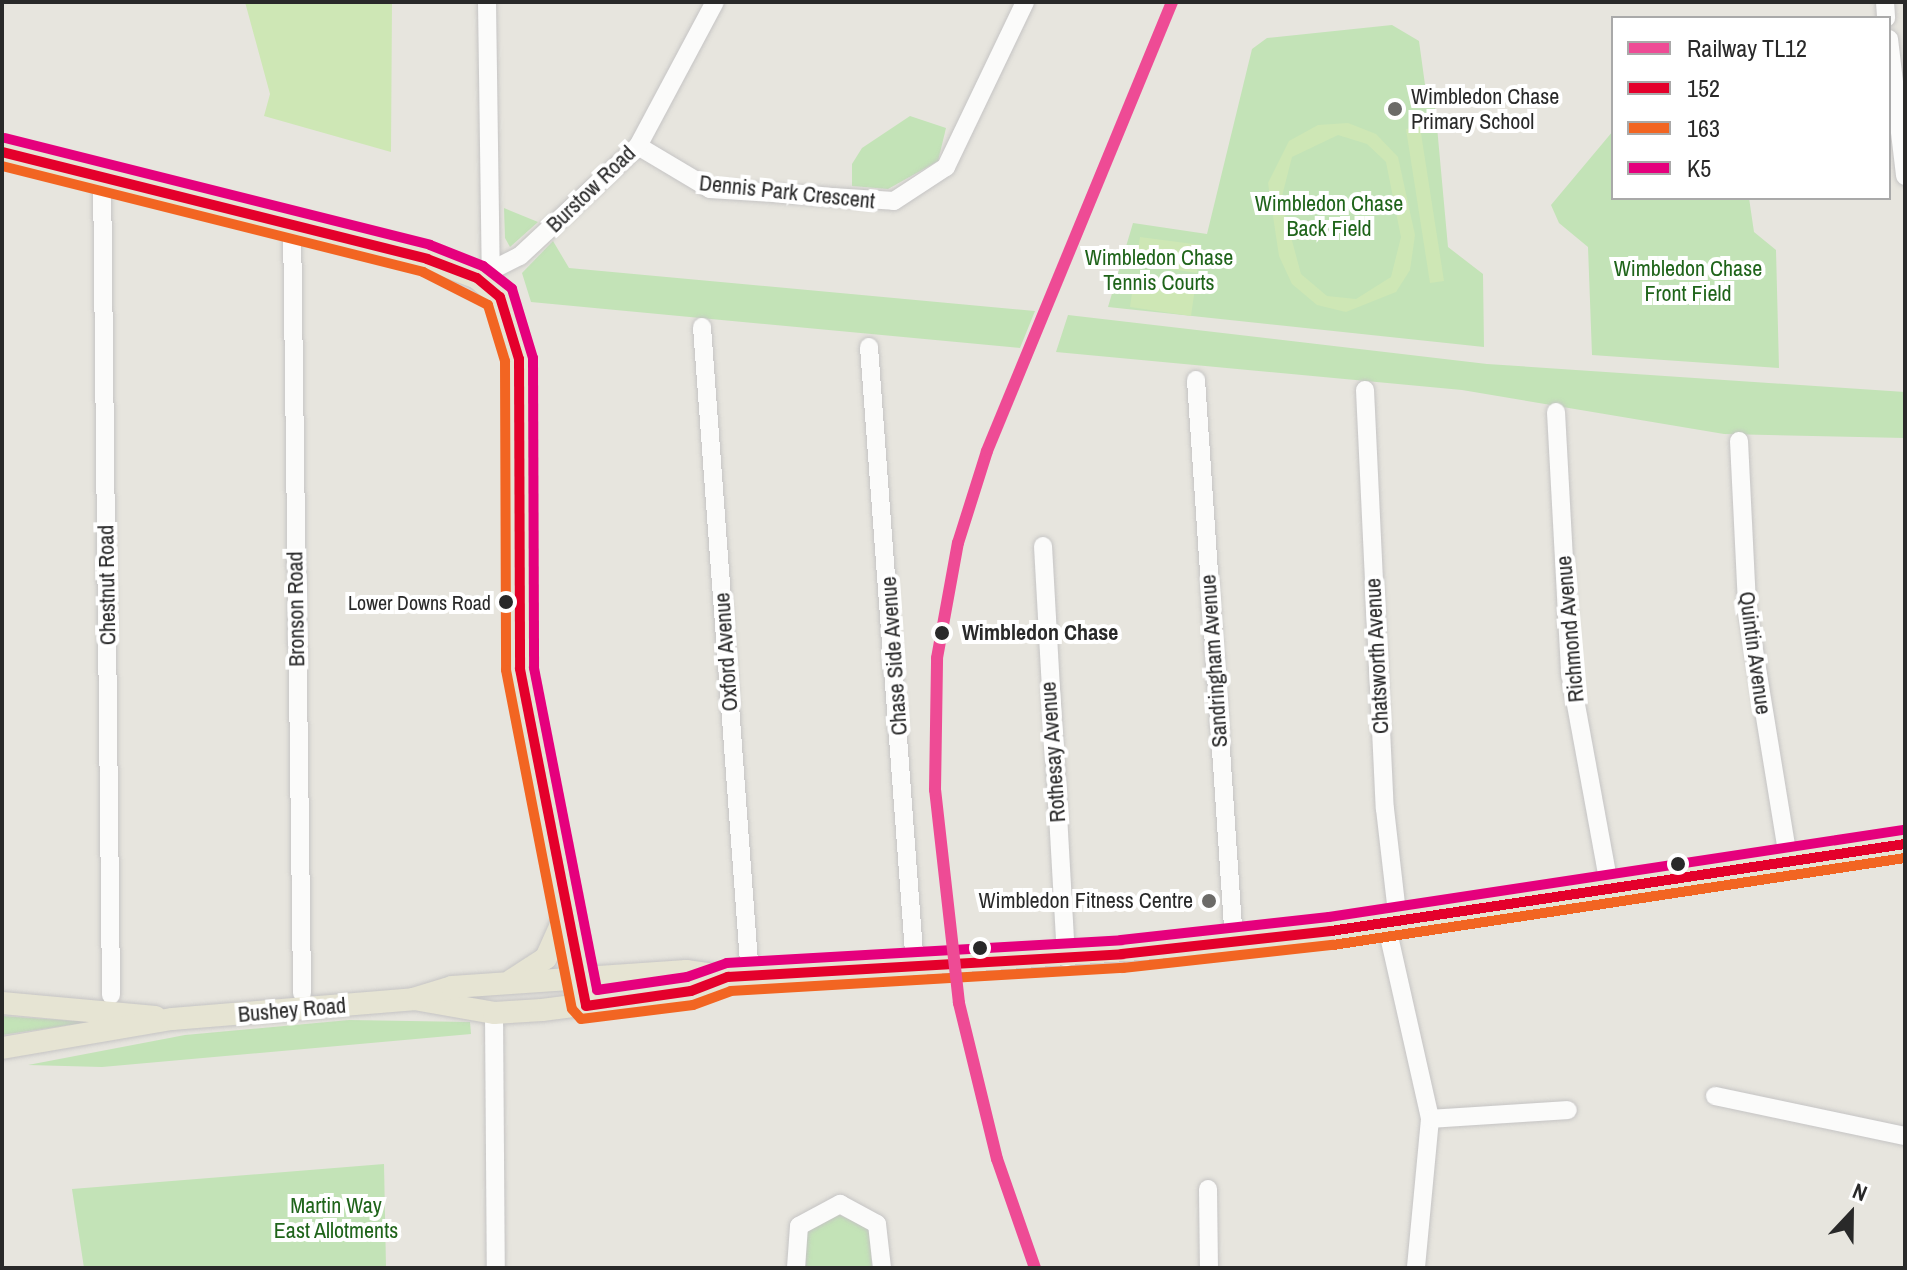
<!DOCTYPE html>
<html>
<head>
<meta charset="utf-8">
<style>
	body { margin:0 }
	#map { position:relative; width:1907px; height:1270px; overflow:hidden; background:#e7e5de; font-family:"Archivo Narrow",sans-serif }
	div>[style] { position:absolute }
	.green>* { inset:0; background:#c3e3b7 }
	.pitch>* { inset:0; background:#cee7b5 }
	.roads { filter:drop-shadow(0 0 2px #c5c4c4) drop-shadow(0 0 2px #c5c4c4) }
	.minor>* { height:18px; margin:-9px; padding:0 9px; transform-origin:9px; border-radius:9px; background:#fbfbfa }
	.major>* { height:22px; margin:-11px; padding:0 11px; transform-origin:11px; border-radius:11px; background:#e6e4d3 }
	.bus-1>* { height:10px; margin:-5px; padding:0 5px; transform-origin:5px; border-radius:5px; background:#e4002b }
	.bus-2>* { height:10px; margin:-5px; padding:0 5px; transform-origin:5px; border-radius:5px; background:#f26522 }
	.bus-3>* { height:10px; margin:-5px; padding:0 5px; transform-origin:5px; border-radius:5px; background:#e5007d }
	.rail-1>* { height:12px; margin:-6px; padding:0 6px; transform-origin:6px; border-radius:6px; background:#ee4b95 }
	.dots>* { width:22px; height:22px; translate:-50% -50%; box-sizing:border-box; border:4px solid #fff; border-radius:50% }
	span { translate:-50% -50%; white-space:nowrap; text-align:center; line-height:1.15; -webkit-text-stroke:8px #fff; paint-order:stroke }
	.bus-label { font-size:20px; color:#292929 }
	.right { translate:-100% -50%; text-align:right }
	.poi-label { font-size:22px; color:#292929 }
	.left { translate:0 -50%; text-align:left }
	.street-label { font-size:22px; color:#292929 }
	.park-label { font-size:22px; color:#1f641a }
	.stop-label { font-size:22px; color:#292929; font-weight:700 }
	.frame { position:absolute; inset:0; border:4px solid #292929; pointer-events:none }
	.legend { position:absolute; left:1611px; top:16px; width:280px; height:184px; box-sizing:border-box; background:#fff; border:2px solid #a9a9a9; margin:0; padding:10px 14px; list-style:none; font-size:24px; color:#292929 }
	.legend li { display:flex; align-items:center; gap:16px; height:40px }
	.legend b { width:40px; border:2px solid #a9a9a9 }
	.north { position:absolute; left:1811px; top:1174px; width:80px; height:80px; -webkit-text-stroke:6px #fff; paint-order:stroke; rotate:22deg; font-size:22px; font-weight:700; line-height:32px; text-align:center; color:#292929 }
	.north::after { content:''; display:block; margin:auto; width:28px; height:36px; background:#292929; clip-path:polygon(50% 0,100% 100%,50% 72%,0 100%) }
</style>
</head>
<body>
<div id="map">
	<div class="green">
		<div style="clip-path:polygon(1392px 25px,1419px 41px,1426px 92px,1434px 94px,1448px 247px,1483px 274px,1484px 347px,1108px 307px,1133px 223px,1207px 234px,1252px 49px,1267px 38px)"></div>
		<div style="clip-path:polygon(910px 116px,946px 128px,938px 161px,888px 189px,852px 186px,852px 164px,862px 148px)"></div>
		<div style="clip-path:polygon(1613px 131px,1613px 198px,1749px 198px,1754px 232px,1776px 250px,1779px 368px,1592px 355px,1588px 247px,1559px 223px,1551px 205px)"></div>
		<div style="clip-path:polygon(504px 208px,538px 222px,510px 247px,505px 238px)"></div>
		<div style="clip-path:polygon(553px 241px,569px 268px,1035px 311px,1020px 348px,531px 302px,522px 273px)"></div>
		<div style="clip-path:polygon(1068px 315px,1487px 364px,1905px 392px,1905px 438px,1724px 434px,1462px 390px,1056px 352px)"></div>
		<div style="clip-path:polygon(2px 1016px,89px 1022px,2px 1035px)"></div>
		<div style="clip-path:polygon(349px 1020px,470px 1022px,471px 1034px,102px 1067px,28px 1065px,185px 1035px)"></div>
		<div style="clip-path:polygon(384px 1164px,386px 1268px,84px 1268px,72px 1189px)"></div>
		<div style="clip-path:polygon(835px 1213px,869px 1228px,872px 1268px,806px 1268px,806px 1232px)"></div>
	</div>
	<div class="pitch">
		<div style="clip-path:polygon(245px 2px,392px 2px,391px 152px,264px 116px,270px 94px)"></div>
		<div style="clip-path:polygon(evenodd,1348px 123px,1376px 134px,1398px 157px,1415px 235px,1410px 270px,1396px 292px,1346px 312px,1317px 305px,1292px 284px,1279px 256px,1268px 183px,1289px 141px,1318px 125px,1348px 123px,1338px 135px,1367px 144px,1386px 162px,1401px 237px,1391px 277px,1356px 299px,1327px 296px,1301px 274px,1281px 200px,1292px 157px,1338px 135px)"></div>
		<div style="clip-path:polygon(1420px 127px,1444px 281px,1430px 283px,1406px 129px)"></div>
		<div style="clip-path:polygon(1140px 237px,1201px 245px,1197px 273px,1136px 264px)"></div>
		<div style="clip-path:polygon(1134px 279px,1195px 288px,1191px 316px,1130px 307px)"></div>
	</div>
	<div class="roads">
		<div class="minor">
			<div style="left:487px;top:2px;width:277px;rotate:89.2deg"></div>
			<div style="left:1885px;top:2px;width:16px;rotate:86deg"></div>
			<div style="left:1889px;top:39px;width:138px;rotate:83.3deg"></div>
			<div style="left:638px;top:146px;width:84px;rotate:30.8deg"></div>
			<div style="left:710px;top:189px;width:184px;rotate:3.7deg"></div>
			<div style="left:894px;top:201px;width:62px;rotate:-33.2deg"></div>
			<div style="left:946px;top:167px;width:183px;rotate:-64.4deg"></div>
			<div style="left:102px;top:174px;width:821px;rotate:89.37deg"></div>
			<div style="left:292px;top:224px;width:769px;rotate:89.25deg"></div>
			<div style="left:492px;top:270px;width:31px;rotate:-27deg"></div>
			<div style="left:520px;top:256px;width:161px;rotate:-43deg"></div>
			<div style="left:638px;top:146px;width:163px;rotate:-61.9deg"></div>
			<div style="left:702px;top:327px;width:651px;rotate:85.77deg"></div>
			<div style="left:869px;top:347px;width:621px;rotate:85.75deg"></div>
			<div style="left:1196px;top:380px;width:563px;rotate:86.13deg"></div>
			<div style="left:1365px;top:390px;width:419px;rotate:87.3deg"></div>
			<div style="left:1385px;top:809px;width:113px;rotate:83.4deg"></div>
			<div style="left:1556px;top:412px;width:260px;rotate:86.9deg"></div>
			<div style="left:1570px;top:672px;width:223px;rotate:79.6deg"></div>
			<div style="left:1739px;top:441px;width:166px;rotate:87.2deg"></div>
			<div style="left:1747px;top:607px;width:259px;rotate:80.7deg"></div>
			<div style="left:1043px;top:546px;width:412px;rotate:86.8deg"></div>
			<div style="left:1386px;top:923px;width:201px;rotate:77.3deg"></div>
			<div style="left:1430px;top:1119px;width:150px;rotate:95.4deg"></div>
			<div style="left:494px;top:1013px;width:255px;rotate:89.6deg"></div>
			<div style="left:1715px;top:1096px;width:194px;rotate:11.9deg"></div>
			<div style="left:1430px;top:1119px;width:138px;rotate:-3.7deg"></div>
			<div style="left:1208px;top:1189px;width:79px;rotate:89.3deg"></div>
			<div style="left:796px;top:1268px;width:42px;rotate:-85.9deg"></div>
			<div style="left:799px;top:1226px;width:47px;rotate:-28.2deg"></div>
			<div style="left:840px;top:1204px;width:42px;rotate:28.4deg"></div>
			<div style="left:877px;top:1224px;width:44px;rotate:83.5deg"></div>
		</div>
		<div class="major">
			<div style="left:2px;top:152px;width:438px;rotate:14.1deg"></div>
			<div style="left:427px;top:259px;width:53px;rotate:20.8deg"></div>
			<div style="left:477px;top:278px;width:30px;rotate:40deg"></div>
			<div style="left:500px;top:297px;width:65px;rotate:73deg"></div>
			<div style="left:519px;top:359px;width:310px;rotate:89.8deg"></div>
			<div style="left:520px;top:669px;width:343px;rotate:78.9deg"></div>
			<div style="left:512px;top:980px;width:40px;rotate:-32.9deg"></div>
			<div style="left:546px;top:958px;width:51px;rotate:-65.9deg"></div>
			<div style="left:414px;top:999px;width:81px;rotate:9.9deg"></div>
			<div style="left:494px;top:1013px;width:48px;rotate:-3.6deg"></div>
			<div style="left:542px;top:1010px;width:150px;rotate:-7.3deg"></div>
			<div style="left:691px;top:991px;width:37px;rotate:-20deg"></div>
			<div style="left:2px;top:1003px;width:154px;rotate:5.2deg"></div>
			<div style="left:2px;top:1048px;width:172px;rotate:-9.7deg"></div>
			<div style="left:172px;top:1019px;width:242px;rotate:-4.7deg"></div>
			<div style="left:413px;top:999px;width:41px;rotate:-17.1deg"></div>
			<div style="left:452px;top:987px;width:235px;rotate:-3.9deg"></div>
			<div style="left:686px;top:971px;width:42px;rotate:8.1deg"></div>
			<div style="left:728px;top:977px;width:517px;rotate:-3.88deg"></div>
			<div style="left:1244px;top:942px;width:668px;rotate:-8.43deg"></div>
		</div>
	</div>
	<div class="bus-1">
		<div style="left:2px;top:152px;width:438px;rotate:14.1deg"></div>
		<div style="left:427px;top:259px;width:53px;rotate:20.8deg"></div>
		<div style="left:477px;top:278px;width:30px;rotate:40deg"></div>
		<div style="left:500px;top:297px;width:65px;rotate:73deg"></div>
		<div style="left:519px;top:359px;width:310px;rotate:89.8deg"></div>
		<div style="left:520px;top:669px;width:343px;rotate:78.9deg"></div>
		<div style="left:586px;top:1006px;width:106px;rotate:-8.1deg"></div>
		<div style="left:691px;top:991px;width:40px;rotate:-21deg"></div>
		<div style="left:728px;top:977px;width:395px;rotate:-3.3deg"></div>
		<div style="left:1122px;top:954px;width:210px;rotate:-6.3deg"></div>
		<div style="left:1331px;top:931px;width:581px;rotate:-8.62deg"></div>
	</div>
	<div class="bus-2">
		<div style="left:2px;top:166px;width:434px;rotate:14.1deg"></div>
		<div style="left:423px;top:272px;width:73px;rotate:26.9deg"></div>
		<div style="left:488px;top:305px;width:59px;rotate:73.1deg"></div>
		<div style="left:505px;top:361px;width:309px;rotate:89.8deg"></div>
		<div style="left:506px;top:670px;width:345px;rotate:79deg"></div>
		<div style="left:572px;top:1009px;width:13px;rotate:48deg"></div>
		<div style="left:581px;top:1019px;width:113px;rotate:-7.1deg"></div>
		<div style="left:693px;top:1005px;width:40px;rotate:-20.2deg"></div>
		<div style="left:731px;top:991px;width:393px;rotate:-3.4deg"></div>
		<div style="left:1123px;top:968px;width:211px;rotate:-6.3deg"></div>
		<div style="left:1333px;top:945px;width:579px;rotate:-8.65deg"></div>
	</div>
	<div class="bus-3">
		<div style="left:5px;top:138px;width:438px;rotate:14.1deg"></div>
		<div style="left:430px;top:245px;width:57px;rotate:21.6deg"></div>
		<div style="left:483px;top:266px;width:37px;rotate:38deg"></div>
		<div style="left:512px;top:289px;width:72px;rotate:73.1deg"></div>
		<div style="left:533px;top:358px;width:310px;rotate:89.8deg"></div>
		<div style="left:534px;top:668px;width:328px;rotate:78.9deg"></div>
		<div style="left:597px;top:990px;width:91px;rotate:-8.2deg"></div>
		<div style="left:687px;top:977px;width:42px;rotate:-19.3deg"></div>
		<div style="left:727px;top:963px;width:395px;rotate:-3.3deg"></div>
		<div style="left:1121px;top:940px;width:209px;rotate:-6.3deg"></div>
		<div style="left:1329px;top:917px;width:581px;rotate:-8.62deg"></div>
	</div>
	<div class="rail-1">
		<div style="left:1035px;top:1268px;width:115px;rotate:-109.2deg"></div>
		<div style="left:997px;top:1159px;width:161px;rotate:-103.7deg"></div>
		<div style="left:959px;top:1003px;width:214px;rotate:-96.4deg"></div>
		<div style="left:935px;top:790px;width:132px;rotate:-89.1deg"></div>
		<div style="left:937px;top:658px;width:117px;rotate:-79.7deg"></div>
		<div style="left:958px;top:543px;width:96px;rotate:-72.5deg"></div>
		<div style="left:987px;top:451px;width:486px;rotate:-67.6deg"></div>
	</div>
	<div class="dots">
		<div style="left:1395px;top:109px;background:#6c6b68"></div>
		<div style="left:506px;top:602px;background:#292929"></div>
		<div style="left:942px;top:633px;background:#292929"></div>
		<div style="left:1678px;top:864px;background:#292929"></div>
		<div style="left:1209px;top:901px;background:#6c6b68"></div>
		<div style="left:980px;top:948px;background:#292929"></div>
	</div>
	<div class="bus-label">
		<span class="right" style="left:491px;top:602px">Lower Downs Road</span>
	</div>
	<div class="poi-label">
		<span class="left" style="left:1411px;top:109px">Wimbledon Chase<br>Primary School</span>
		<span class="right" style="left:1193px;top:901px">Wimbledon Fitness Centre</span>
	</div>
	<div class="street-label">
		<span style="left:591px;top:189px;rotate:-44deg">Burstow Road</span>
		<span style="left:787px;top:192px;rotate:6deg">Dennis Park Crescent</span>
		<span style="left:107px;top:585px;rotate:-91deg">Chestnut Road</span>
		<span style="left:296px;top:609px;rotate:-91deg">Bronson Road</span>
		<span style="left:1570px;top:629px;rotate:-95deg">Richmond Avenue</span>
		<span style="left:726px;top:652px;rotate:-94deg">Oxford Avenue</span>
		<span style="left:1755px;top:653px;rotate:82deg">Quintin Avenue</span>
		<span style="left:894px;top:656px;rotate:-94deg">Chase Side Avenue</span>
		<span style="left:1377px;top:656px;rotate:-93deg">Chatsworth Avenue</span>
		<span style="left:1214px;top:661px;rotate:-94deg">Sandringham Avenue</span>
		<span style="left:1053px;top:752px;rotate:-94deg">Rothesay Avenue</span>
		<span style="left:292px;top:1010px;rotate:-5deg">Bushey Road</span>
	</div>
	<div class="park-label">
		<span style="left:1329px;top:216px">Wimbledon Chase<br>Back Field</span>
		<span style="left:1159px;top:270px">Wimbledon Chase<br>Tennis Courts</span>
		<span style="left:1688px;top:281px">Wimbledon Chase<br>Front Field</span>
		<span style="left:336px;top:1218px">Martin Way<br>East Allotments</span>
	</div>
	<div class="stop-label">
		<span class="left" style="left:962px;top:633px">Wimbledon Chase</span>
	</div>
	<div class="frame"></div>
	<ul class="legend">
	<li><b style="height:10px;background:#ee4b95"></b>Railway TL12</li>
	<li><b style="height:10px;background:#e4002b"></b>152</li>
	<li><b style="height:10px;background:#f26522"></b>163</li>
	<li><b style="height:10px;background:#e5007d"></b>K5</li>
	</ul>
	<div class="north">N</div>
</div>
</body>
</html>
